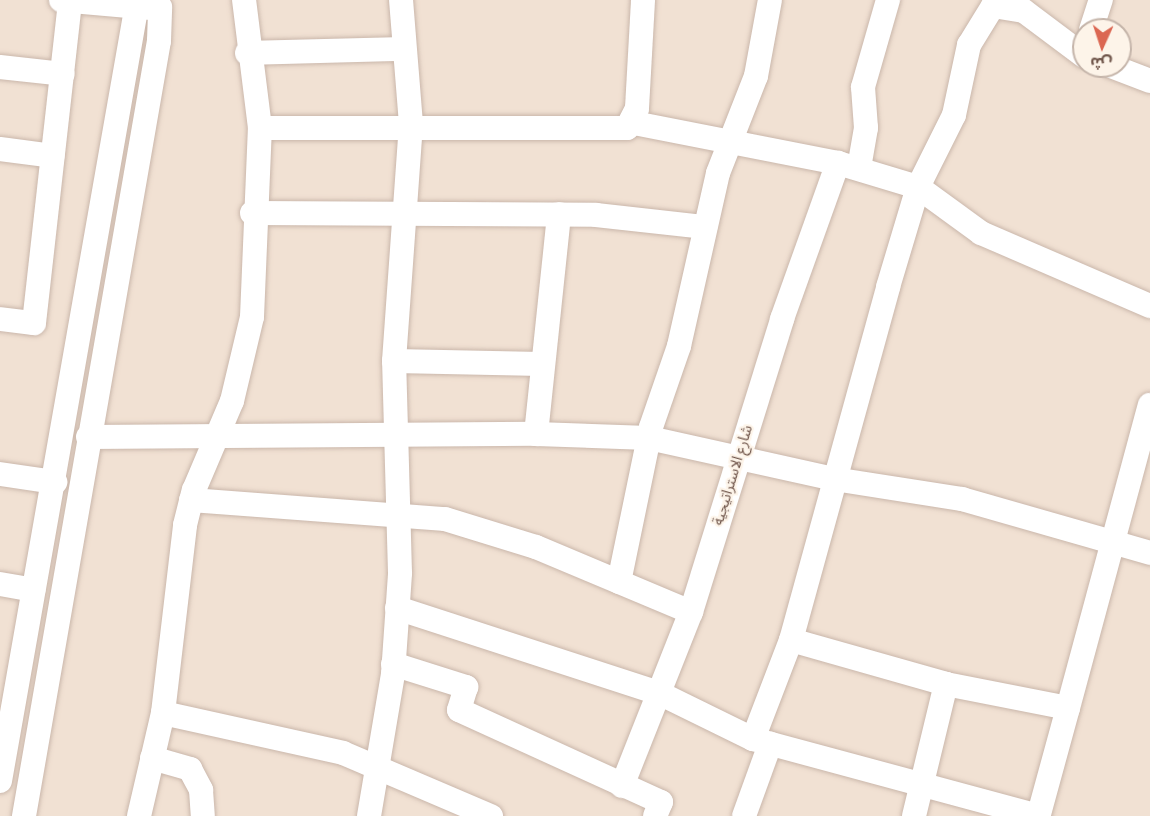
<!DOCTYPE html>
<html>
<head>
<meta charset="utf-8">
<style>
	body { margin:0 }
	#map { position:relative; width:1150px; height:816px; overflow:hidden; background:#faf0e3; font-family:"IBM Plex Sans","Noto Sans Arabic",sans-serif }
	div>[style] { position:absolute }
	.residential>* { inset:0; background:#f1e1d3 }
	.roads { filter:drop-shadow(0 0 2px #cab7ab) drop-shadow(0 0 2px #cab7ab) }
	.minor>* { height:24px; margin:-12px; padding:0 12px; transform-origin:12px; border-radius:12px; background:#fff }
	span { translate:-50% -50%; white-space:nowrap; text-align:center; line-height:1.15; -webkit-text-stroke:4.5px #fdf4e9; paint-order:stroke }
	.street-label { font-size:15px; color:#70564b }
	.north { position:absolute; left:1072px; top:18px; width:60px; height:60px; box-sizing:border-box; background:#fdf4e9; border:2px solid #c5b5aa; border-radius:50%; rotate:183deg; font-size:16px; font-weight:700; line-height:24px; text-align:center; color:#70564b }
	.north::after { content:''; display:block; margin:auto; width:21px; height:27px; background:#db6752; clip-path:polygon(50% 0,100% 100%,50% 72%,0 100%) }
</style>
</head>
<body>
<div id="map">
	<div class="residential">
		<div style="clip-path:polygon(evenodd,0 0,1150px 0,1150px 816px,0 816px,0 0,1084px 30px,1120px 30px,1120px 66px,1084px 66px,1084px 30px)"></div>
	</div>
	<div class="roads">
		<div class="minor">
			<div style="left:61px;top:0;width:90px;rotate:5.1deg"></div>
			<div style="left:1091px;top:30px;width:32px;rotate:-72deg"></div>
			<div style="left:247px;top:53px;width:155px;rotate:-1.5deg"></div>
			<div style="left:1111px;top:66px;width:42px;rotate:21deg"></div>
			<div style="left:0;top:67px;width:63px;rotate:6.3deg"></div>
			<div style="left:634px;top:123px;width:208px;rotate:11.1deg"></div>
			<div style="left:838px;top:163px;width:84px;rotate:16.7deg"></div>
			<div style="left:918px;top:187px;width:78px;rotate:36.1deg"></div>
			<div style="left:981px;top:233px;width:184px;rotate:23.4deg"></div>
			<div style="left:260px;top:128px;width:367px"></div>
			<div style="left:627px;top:128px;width:22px;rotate:-63deg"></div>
			<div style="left:637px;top:108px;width:108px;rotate:-86.8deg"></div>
			<div style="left:0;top:149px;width:53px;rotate:7.5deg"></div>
			<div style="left:859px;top:168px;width:41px;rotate:-80.1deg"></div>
			<div style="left:866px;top:128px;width:41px;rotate:-94.2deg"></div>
			<div style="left:863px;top:87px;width:91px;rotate:-74deg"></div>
			<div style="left:252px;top:213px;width:344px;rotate:0.3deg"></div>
			<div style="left:596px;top:215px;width:110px;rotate:6.3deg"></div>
			<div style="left:0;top:319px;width:34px;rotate:7deg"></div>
			<div style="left:34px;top:323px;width:323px;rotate:-83.6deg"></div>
			<div style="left:394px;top:361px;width:148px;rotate:1.2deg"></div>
			<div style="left:536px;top:434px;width:221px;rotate:-84deg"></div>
			<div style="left:88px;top:437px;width:448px;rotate:-0.4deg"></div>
			<div style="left:536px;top:434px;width:113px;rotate:2deg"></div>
			<div style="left:649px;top:438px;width:189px;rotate:12.5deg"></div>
			<div style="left:834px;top:479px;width:130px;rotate:8.9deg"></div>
			<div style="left:962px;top:499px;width:196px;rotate:16deg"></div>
			<div style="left:0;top:474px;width:56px;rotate:8.3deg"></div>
			<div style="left:191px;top:500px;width:255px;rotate:4.3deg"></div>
			<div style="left:445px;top:519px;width:95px;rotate:17.1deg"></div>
			<div style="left:536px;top:547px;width:168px;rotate:22.8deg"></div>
			<div style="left:619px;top:582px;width:158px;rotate:-78.3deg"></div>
			<div style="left:651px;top:427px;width:86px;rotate:-70.9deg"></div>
			<div style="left:679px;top:346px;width:177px;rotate:-77.3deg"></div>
			<div style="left:718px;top:173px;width:104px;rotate:-68.6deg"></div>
			<div style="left:756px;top:76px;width:77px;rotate:-79.6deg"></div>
			<div style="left:0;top:584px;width:34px;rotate:10deg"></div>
			<div style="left:397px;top:608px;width:275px;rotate:18deg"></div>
			<div style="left:659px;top:693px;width:105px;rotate:26.1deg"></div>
			<div style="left:753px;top:739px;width:296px;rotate:15.1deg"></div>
			<div style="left:791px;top:640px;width:161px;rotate:15.8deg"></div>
			<div style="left:393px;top:664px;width:77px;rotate:17.5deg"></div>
			<div style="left:466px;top:687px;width:24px;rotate:107deg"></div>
			<div style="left:459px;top:710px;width:222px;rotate:24.5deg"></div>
			<div style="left:661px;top:802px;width:15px;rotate:113deg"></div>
			<div style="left:163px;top:713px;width:184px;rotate:12.5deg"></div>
			<div style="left:343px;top:753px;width:161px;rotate:23.1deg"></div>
			<div style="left:753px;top:739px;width:106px;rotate:-69deg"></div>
			<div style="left:791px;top:640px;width:366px;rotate:-74.6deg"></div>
			<div style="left:888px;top:287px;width:104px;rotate:-73.3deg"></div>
			<div style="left:918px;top:187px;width:80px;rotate:-63.4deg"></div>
			<div style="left:954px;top:115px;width:72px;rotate:-77.9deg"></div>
			<div style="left:969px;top:45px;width:46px;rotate:-58.4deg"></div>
			<div style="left:993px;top:6px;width:31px;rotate:9deg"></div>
			<div style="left:1024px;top:11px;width:75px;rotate:36.9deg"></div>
			<div style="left:152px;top:758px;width:40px;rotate:16deg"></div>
			<div style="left:190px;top:769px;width:24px;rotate:62deg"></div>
			<div style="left:201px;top:790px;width:26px;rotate:86deg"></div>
			<div style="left:0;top:781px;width:783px;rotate:-80deg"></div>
			<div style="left:622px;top:786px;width:187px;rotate:-68.4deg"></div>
			<div style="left:691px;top:612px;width:307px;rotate:-72.7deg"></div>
			<div style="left:782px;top:319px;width:166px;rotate:-70.3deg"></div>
			<div style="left:1039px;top:814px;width:110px;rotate:-74.7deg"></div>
			<div style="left:24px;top:816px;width:787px;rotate:-80.12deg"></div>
			<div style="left:159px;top:41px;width:34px;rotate:-88deg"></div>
			<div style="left:139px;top:816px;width:106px;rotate:-76.9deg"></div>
			<div style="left:163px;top:713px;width:189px;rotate:-83.3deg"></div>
			<div style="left:185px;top:525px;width:36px;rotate:-76deg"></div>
			<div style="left:194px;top:490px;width:97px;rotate:-66.9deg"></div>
			<div style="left:232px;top:401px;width:86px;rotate:-76.6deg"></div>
			<div style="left:252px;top:317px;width:189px;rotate:-87.6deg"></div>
			<div style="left:260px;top:128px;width:129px;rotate:-97.1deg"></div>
			<div style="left:369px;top:816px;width:144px;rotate:-80.4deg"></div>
			<div style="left:393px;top:674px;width:101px;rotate:-86deg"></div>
			<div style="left:400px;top:573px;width:212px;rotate:-91.6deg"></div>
			<div style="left:394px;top:361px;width:238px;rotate:-85.9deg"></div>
			<div style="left:411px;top:124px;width:124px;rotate:-94.6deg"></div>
			<div style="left:744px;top:816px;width:77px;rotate:-70.1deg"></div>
			<div style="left:914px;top:816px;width:136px;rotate:-76.4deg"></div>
			<div style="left:946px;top:684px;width:124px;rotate:11.1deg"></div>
			<div style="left:1068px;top:708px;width:314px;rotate:-74.9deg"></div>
		</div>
	</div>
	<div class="street-label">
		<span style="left:732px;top:475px;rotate:-73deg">شارع الاستراتيجية</span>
	</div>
	<div class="north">ش</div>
</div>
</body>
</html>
